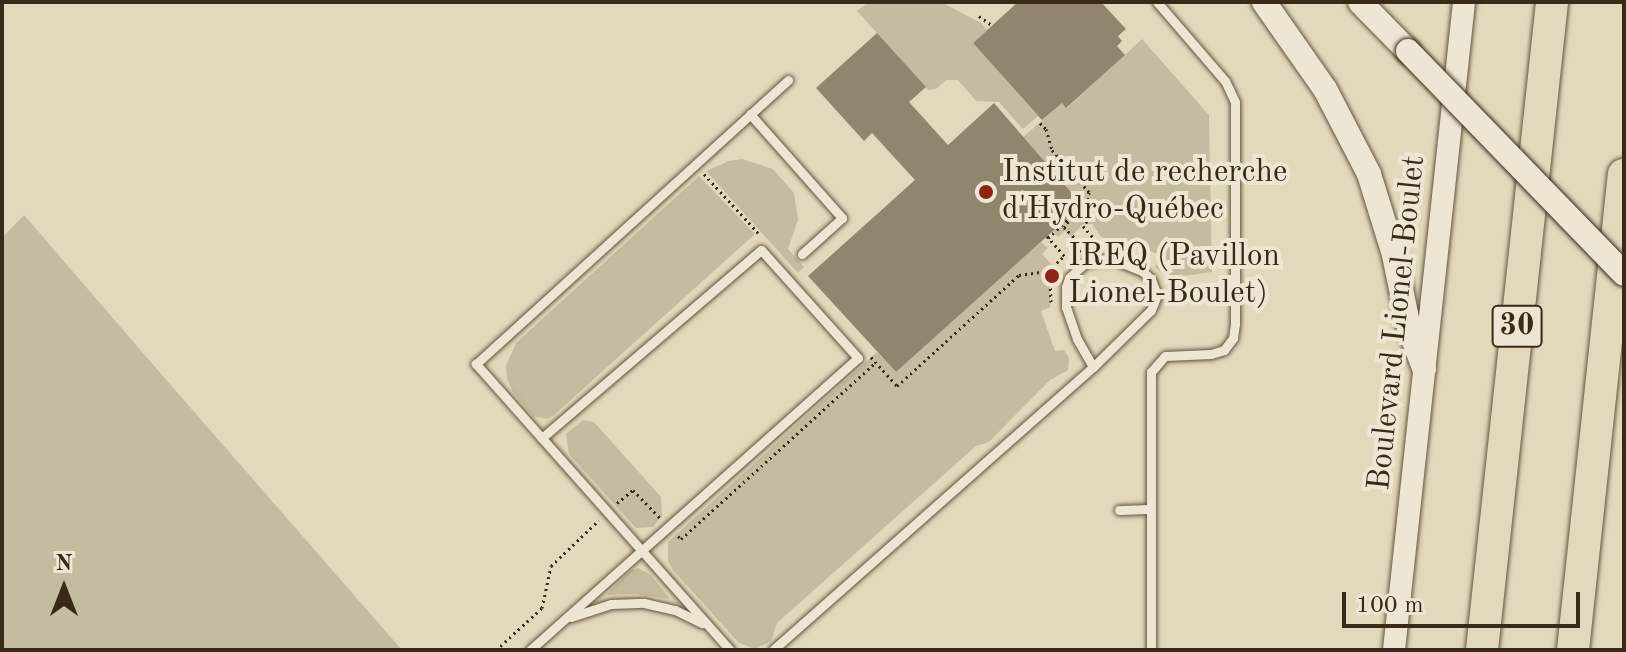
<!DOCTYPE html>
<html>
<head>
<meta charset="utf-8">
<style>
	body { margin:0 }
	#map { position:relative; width:1626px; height:652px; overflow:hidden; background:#e2d9bc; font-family:"Old Standard TT",serif }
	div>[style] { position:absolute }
	.green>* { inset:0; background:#c5bba0 }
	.building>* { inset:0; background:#91856d }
	.path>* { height:3px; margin-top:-1.5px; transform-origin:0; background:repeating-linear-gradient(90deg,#392917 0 2px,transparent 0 6px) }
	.roads { filter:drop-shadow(0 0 2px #635540) drop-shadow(0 0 2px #635540) }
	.service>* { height:9px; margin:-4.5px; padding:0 4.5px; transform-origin:4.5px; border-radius:4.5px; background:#ece6d3 }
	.tertiary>* { height:22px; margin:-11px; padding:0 11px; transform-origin:11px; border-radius:11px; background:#ece6d3 }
	.secondary>* { height:24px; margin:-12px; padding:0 12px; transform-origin:12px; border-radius:12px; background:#ece6d3 }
	.motorway>* { height:32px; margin:-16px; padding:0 16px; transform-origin:16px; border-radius:16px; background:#e2d9bc }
	.bridges { filter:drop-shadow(0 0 2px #392917) drop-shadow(0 0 2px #392917) }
	.secondary-bridge>* { height:24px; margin:-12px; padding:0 12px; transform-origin:12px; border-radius:12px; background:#ece6d3 }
	.dots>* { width:22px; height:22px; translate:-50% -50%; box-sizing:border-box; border:4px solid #ece6d3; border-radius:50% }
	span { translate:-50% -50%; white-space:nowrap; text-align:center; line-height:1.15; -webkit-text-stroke:8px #ece6d3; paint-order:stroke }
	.shield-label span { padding:2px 6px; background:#ece6d3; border:2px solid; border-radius:6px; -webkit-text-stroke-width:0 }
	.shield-label { font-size:30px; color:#392917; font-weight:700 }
	.poi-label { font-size:32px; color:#392917 }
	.left { translate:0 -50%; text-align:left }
	.street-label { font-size:32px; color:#392917 }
	.frame { position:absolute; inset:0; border:4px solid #392917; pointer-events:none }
	.north { position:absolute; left:24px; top:548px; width:80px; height:80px; -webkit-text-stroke:6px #ece6d3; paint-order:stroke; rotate:0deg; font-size:22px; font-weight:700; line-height:32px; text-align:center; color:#392917 }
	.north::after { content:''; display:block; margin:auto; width:28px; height:36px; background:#392917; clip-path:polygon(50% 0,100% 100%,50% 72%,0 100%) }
	.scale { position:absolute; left:1342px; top:592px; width:238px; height:36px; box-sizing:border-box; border:4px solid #392917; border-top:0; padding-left:10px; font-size:24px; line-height:28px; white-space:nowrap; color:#392917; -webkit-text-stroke:6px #ece6d3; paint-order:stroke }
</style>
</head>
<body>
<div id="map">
	<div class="green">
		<div style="clip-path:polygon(869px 2px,941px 2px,981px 23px,987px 30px,973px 43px,1038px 116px,1023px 129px,999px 102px,976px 101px,958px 80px,946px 80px,936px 89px,928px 90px,857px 11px)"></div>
		<div style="clip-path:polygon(1142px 39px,1209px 115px,1212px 272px,1169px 278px,1155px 267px,1160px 255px,1119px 238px,1115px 248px,1105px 242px,1092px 224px,1083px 224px,1071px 237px,1065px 231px,1058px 237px,1053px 231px,1082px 205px,1022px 138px,1062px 103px,1067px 108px)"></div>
		<div style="clip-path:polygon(742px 159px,773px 169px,794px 193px,798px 220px,788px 249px,804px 267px,798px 273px,706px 171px,729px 161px)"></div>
		<div style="clip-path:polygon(699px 176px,755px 234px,554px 415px,547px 419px,533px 416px,512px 391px,507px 378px,506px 366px,516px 343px)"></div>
		<div style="clip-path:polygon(24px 215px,168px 382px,402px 650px,2px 650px,2px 238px)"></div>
		<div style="clip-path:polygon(1041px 242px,1048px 248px,1042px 254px,1052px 265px,1046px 273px,1050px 279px,1050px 307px,1041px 311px,1055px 351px,1064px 350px,1069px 358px,1068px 370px,1050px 380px,989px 442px,976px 446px,777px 623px,771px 641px,755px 649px,739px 643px,673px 570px,668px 561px,668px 542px,877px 352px,896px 372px)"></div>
		<div style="clip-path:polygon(583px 420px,594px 422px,661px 497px,662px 516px,653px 527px,636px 528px,569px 454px,566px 434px)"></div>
		<div style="clip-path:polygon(638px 568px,651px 575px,670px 599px,636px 594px,606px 595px,630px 571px)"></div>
	</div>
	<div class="building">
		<div style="clip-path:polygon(1018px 2px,1101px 2px,1126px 29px,1118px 36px,1122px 41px,1117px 46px,1125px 55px,1066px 108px,1062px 103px,1042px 120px,973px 43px)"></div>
		<div style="clip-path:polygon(877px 33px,926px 87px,909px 102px,948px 145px,994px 103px,1082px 205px,896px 372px,808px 276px,915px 180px,872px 133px,864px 141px,816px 88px)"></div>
	</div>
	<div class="path">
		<div style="left:979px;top:16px;width:16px;rotate:35deg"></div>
		<div style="left:1040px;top:123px;width:8px;rotate:45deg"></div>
		<div style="left:1046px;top:129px;width:22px;rotate:74deg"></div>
		<div style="left:1052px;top:150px;width:56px;rotate:48.6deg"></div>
		<div style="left:1089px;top:192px;width:29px;rotate:94deg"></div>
		<div style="left:1087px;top:221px;width:6px;rotate:129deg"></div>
		<div style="left:1083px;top:226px;width:23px;rotate:49deg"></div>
		<div style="left:704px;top:174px;width:84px;rotate:47.4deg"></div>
		<div style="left:1047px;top:236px;width:29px;rotate:49deg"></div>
		<div style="left:1048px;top:238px;width:38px;rotate:-43deg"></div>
		<div style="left:1076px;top:212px;width:19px;rotate:129deg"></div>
		<div style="left:1064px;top:227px;width:28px;rotate:46deg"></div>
		<div style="left:1079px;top:251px;width:25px;rotate:-18deg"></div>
		<div style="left:1051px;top:302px;width:19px;rotate:-93deg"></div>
		<div style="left:1050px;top:283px;width:17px;rotate:-57deg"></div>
		<div style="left:871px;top:357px;width:39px;rotate:48deg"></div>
		<div style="left:897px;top:386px;width:165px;rotate:-42.3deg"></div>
		<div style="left:1019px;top:275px;width:29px;rotate:-8deg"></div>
		<div style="left:1048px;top:271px;width:22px;rotate:-43deg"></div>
		<div style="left:617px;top:503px;width:21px;rotate:-39deg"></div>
		<div style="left:633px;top:490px;width:39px;rotate:46deg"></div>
		<div style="left:678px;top:536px;width:4px;rotate:45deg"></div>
		<div style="left:681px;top:539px;width:261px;rotate:-42.2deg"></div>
		<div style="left:496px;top:650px;width:62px;rotate:-42.4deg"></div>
		<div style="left:542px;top:608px;width:43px;rotate:-77.9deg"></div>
		<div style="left:551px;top:566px;width:66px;rotate:-43.8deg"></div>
	</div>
	<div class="roads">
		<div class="service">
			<div style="left:750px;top:114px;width:139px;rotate:48.5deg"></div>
			<div style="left:842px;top:218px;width:54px;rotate:138deg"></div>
			<div style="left:1119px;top:510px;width:31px;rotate:-2deg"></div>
			<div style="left:571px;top:617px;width:42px;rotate:-18deg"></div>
			<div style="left:611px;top:604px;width:33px;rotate:-2deg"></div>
			<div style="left:644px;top:603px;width:32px;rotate:13deg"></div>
			<div style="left:675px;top:610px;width:30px;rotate:26deg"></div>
			<div style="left:530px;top:650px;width:439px;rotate:-41.7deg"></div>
			<div style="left:858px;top:358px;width:145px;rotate:-131.9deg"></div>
			<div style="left:761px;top:250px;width:289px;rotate:139.4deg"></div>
			<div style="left:730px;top:650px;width:383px;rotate:-131.6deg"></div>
			<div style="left:476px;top:364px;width:422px;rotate:-42.3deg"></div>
			<div style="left:773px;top:650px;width:427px;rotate:-41.5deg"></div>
			<div style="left:1093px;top:367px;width:81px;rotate:-44.5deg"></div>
			<div style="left:1151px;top:310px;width:16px;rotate:-68deg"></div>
			<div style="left:1157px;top:295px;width:17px;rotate:-111deg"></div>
			<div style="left:1151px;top:279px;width:12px;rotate:-138deg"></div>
			<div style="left:1142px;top:271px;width:31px;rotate:-158deg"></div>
			<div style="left:1113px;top:259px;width:27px;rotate:174deg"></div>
			<div style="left:1086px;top:262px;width:23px;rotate:137deg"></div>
			<div style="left:1069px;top:278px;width:9px;rotate:108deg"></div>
			<div style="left:1066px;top:287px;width:20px;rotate:90deg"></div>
			<div style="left:1066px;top:307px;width:34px;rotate:71deg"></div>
			<div style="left:1077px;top:339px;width:32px;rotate:60deg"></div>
			<div style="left:1151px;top:650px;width:278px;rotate:-90deg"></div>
			<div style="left:1151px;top:372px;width:21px;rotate:-49deg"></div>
			<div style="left:1165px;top:356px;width:46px;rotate:-2.5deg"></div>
			<div style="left:1211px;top:354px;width:14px;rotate:-17deg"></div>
			<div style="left:1224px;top:350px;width:15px;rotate:-53deg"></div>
			<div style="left:1233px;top:338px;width:14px;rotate:-82deg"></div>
			<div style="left:1235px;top:324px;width:222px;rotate:-90deg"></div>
			<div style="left:1235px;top:102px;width:23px;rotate:-115deg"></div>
			<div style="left:1225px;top:81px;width:104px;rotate:-130.7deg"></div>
		</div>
		<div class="tertiary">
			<div style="left:1394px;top:650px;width:652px;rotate:-83.83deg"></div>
		</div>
		<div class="secondary">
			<div style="left:1264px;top:2px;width:106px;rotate:55deg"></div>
			<div style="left:1325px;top:89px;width:96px;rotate:62.6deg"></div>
			<div style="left:1369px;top:174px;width:85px;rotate:72.8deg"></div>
			<div style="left:1394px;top:255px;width:75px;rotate:78.4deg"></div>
			<div style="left:1409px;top:328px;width:43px;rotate:69.4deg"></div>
			<div style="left:1360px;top:2px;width:69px;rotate:45.6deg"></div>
		</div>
		<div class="motorway">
			<div style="left:1482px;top:650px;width:652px;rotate:-83.83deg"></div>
			<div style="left:1573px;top:650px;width:478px;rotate:-83.9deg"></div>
		</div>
	</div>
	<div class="bridges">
		<div class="secondary-bridge">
			<div style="left:1408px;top:51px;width:310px;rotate:45.9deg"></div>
		</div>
	</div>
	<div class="dots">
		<div style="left:986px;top:192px;background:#8f2418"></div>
		<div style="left:1052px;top:276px;background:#8f2418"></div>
	</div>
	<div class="shield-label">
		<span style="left:1517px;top:326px">30</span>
	</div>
	<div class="poi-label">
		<span class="left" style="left:1002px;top:192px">Institut de recherche<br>d'Hydro-Québec</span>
		<span class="left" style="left:1068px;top:276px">IREQ (Pavillon<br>Lionel-Boulet)</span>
	</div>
	<div class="street-label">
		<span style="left:1398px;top:323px;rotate:-84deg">Boulevard Lionel-Boulet</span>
	</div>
	<div class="frame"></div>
	<div class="north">N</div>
	<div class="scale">100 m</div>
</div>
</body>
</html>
